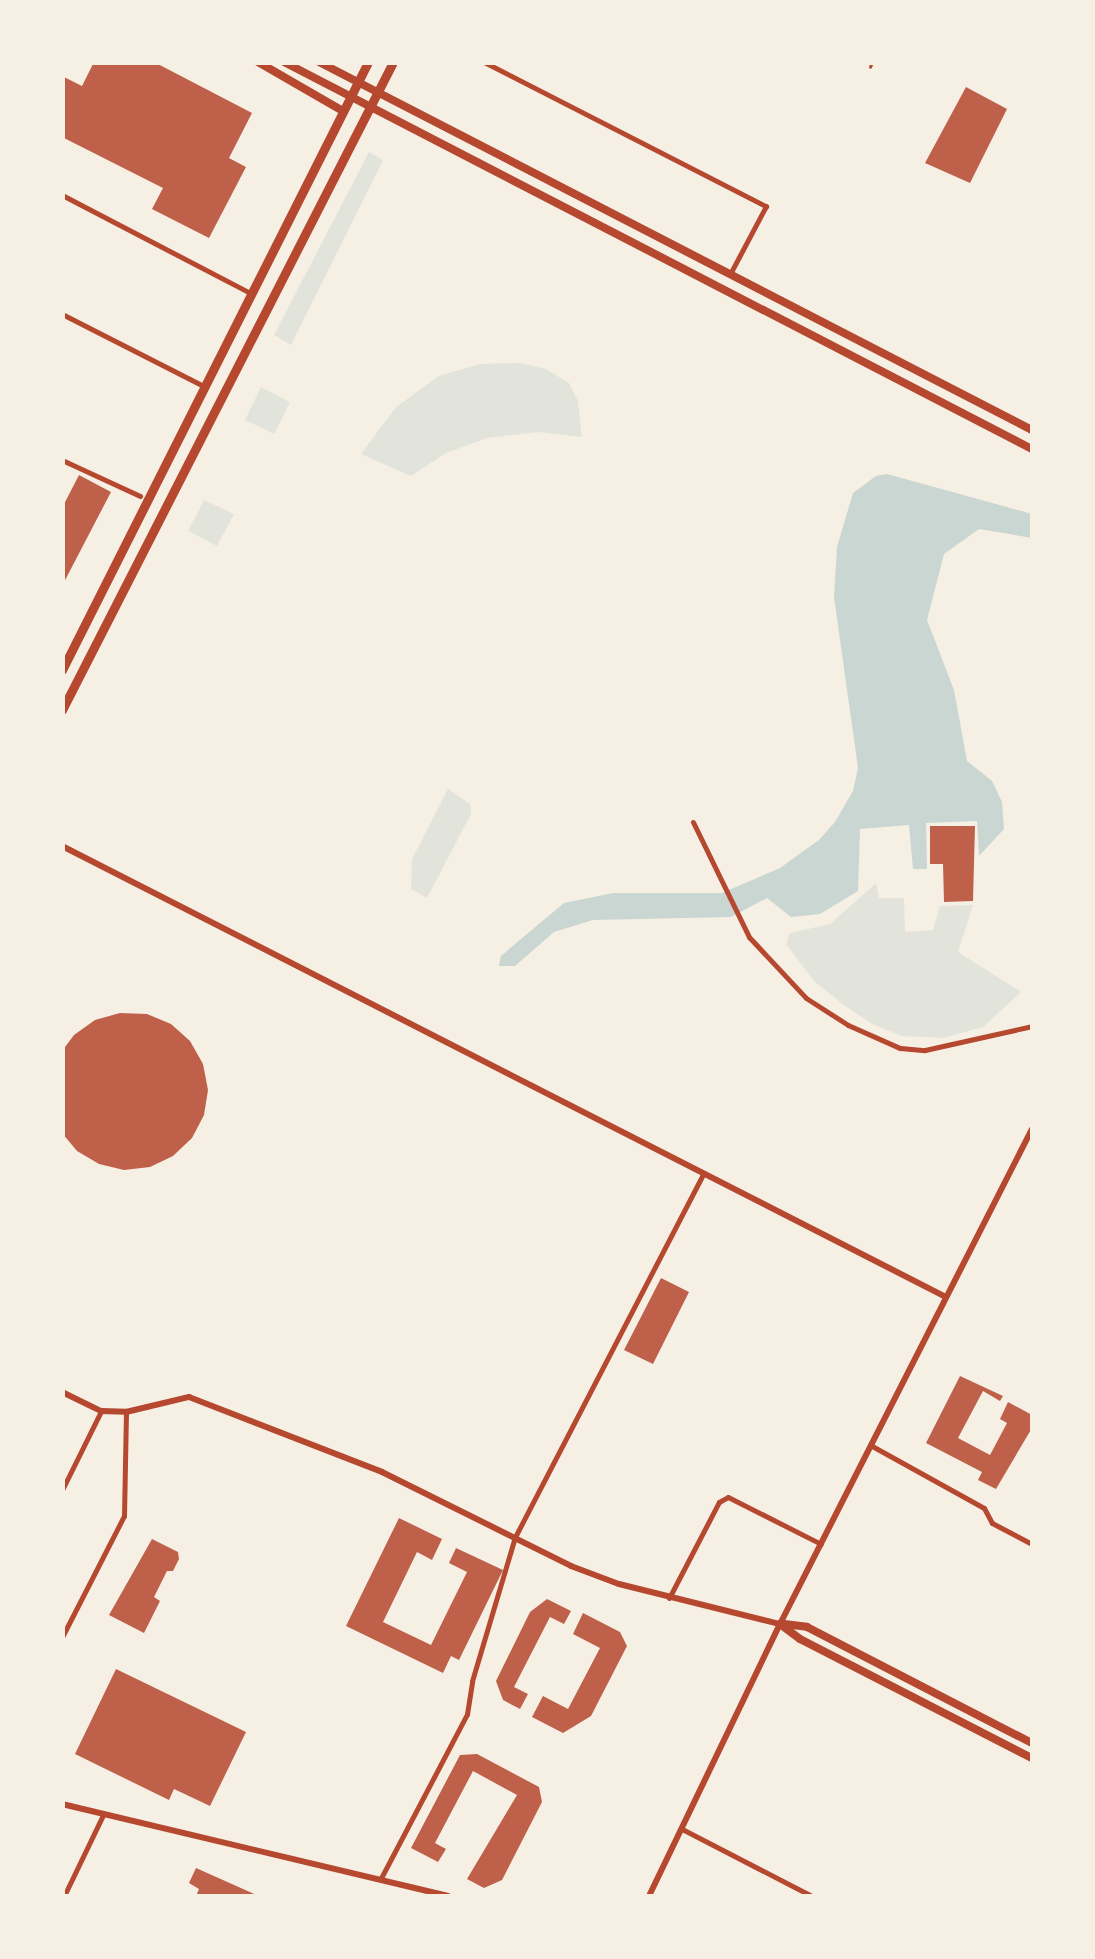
<!DOCTYPE html>
<html>
<head>
<meta charset="utf-8">
<style>
	body { margin:0 }
	#map { position:relative; width:1095px; height:1959px; overflow:hidden; background:#f6efe4; font-family:"PT Sans Narrow",sans-serif }
	div>[style] { position:absolute }
	.green>* { inset:0; background:#e2e4dc }
	.water>* { inset:0; background:#c9d6d2 }
	.building>* { inset:0; background:#bf614a }
	.service>* { height:2.5px; margin:-1.25px; padding:0 1.25px; transform-origin:1.25px; border-radius:1.25px; background:#b5482f }
	.minor>* { height:5px; margin:-2.5px; padding:0 2.5px; transform-origin:2.5px; border-radius:2.5px; background:#b5482f }
	.tertiary>* { height:6px; margin:-3px; padding:0 3px; transform-origin:3px; border-radius:3px; background:#b5482f }
	.secondary>* { height:8px; margin:-4px; padding:0 4px; transform-origin:4px; border-radius:4px; background:#b5482f }
	.primary>* { height:9px; margin:-4.5px; padding:0 4.5px; transform-origin:4.5px; border-radius:4.5px; background:#b5482f }
	span { translate:-50% -50%; white-space:nowrap; text-align:center; line-height:1.15; -webkit-text-stroke:10px #f6efe4; paint-order:stroke }
	.frame { position:absolute; inset:0; border:65px solid #f6efe4; pointer-events:none }
</style>
</head>
<body>
<div id="map">
	<div class="green">
		<div style="clip-path:polygon(369px 152px,383px 160px,291px 345px,274px 335px)"></div>
		<div style="clip-path:polygon(521px 363px,546px 369px,569px 383px,578px 401px,582px 437px,538px 432px,487px 438px,446px 453px,411px 476px,361px 454px,396px 407px,439px 376px,480px 364px)"></div>
		<div style="clip-path:polygon(261px 387px,290px 402px,274px 434px,245px 420px)"></div>
		<div style="clip-path:polygon(204px 500px,234px 514px,217px 546px,188px 531px)"></div>
		<div style="clip-path:polygon(448px 789px,470px 804px,471px 814px,427px 898px,411px 889px,412px 859px)"></div>
		<div style="clip-path:polygon(876px 883px,879px 898px,904px 898px,905px 932px,933px 930px,940px 906px,973px 905px,958px 952px,1021px 992px,983px 1027px,943px 1038px,902px 1036px,874px 1025px,845px 1006px,814px 981px,786px 944px,790px 933px,830px 924px)"></div>
	</div>
	<div class="water">
		<div style="clip-path:polygon(887px 474px,1032px 514px,1032px 538px,979px 529px,944px 554px,927px 620px,954px 690px,967px 761px,992px 781px,1002px 802px,1004px 829px,979px 856px,977px 821px,926px 823px,927px 869px,913px 869px,909px 825px,860px 829px,858px 891px,820px 914px,791px 917px,767px 898px,731px 917px,593px 920px,554px 932px,515px 966px,499px 966px,501px 956px,564px 903px,613px 893px,722px 893px,780px 868px,819px 840px,835px 822px,853px 791px,858px 768px,834px 597px,837px 547px,853px 493px,876px 476px)"></div>
	</div>
	<div class="building">
		<div style="clip-path:polygon(94px 62px,154px 62px,252px 113px,229px 158px,246px 167px,209px 238px,152px 209px,163px 188px,62px 137px,62px 76px,82px 86px)"></div>
		<div style="clip-path:polygon(966px 87px,1007px 109px,970px 183px,925px 163px)"></div>
		<div style="clip-path:polygon(79px 475px,111px 492px,62px 586px,62px 508px)"></div>
		<div style="clip-path:polygon(930px 826px,975px 826px,973px 901px,944px 902px,943px 864px,930px 864px)"></div>
		<div style="clip-path:polygon(120px 1013px,147px 1014px,171px 1024px,190px 1041px,203px 1064px,208px 1090px,204px 1115px,192px 1138px,173px 1156px,150px 1167px,124px 1170px,99px 1164px,77px 1151px,62px 1133px,62px 1051px,74px 1035px,95px 1020px)"></div>
		<div style="clip-path:polygon(661px 1278px,689px 1292px,653px 1364px,624px 1350px)"></div>
		<div style="clip-path:polygon(960px 1376px,1003px 1396px,1000px 1401px,983px 1391px,958px 1438px,990px 1455px,1007px 1423px,1000px 1419px,1008px 1402px,1032px 1415px,1032px 1428px,996px 1489px,978px 1480px,982px 1472px,926px 1443px)"></div>
		<div style="clip-path:polygon(399px 1518px,442px 1539px,432px 1560px,417px 1552px,383px 1622px,431px 1645px,467px 1572px,449px 1563px,456px 1548px,503px 1570px,459px 1660px,451px 1656px,443px 1673px,346px 1626px)"></div>
		<div style="clip-path:polygon(152px 1539px,178px 1552px,179px 1559px,173px 1571px,167px 1571px,154px 1597px,160px 1601px,144px 1633px,109px 1615px)"></div>
		<div style="clip-path:polygon(547px 1599px,571px 1611px,564px 1624px,550px 1617px,514px 1687px,528px 1694px,520px 1709px,503px 1700px,496px 1681px,530px 1612px)"></div>
		<div style="clip-path:polygon(583px 1613px,620px 1632px,627px 1646px,591px 1716px,563px 1733px,532px 1717px,543px 1696px,568px 1709px,600px 1648px,573px 1634px)"></div>
		<div style="clip-path:polygon(116px 1669px,246px 1732px,210px 1806px,174px 1789px,169px 1800px,75px 1754px)"></div>
		<div style="clip-path:polygon(477px 1754px,539px 1787px,542px 1802px,502px 1880px,484px 1888px,467px 1879px,517px 1795px,473px 1771px,435px 1843px,446px 1849px,438px 1862px,411px 1848px,460px 1755px)"></div>
		<div style="clip-path:polygon(196px 1868px,259px 1896px,196px 1896px,199px 1889px,189px 1883px)"></div>
	</div>
	<div class="service">
		<div style="left:870px;top:67px;width:5px;rotate:-68deg"></div>
	</div>
	<div class="minor">
		<div style="left:484px;top:62px;width:317px;rotate:27.1deg"></div>
		<div style="left:766px;top:206px;width:77px;rotate:117.9deg"></div>
		<div style="left:62px;top:195px;width:212px;rotate:27.5deg"></div>
		<div style="left:62px;top:314px;width:161px;rotate:27deg"></div>
		<div style="left:62px;top:460px;width:86px;rotate:24.8deg"></div>
		<div style="left:693px;top:822px;width:128px;rotate:64deg"></div>
		<div style="left:749px;top:937px;width:83px;rotate:46.9deg"></div>
		<div style="left:806px;top:998px;width:50px;rotate:32.7deg"></div>
		<div style="left:848px;top:1025px;width:57px;rotate:23.9deg"></div>
		<div style="left:900px;top:1048px;width:25px;rotate:5deg"></div>
		<div style="left:925px;top:1050px;width:110px;rotate:-12.6deg"></div>
		<div style="left:872px;top:1446px;width:128px;rotate:29deg"></div>
		<div style="left:984px;top:1508px;width:17px;rotate:62deg"></div>
		<div style="left:992px;top:1523px;width:45px;rotate:27.7deg"></div>
		<div style="left:62px;top:1490px;width:88px;rotate:-63.7deg"></div>
		<div style="left:669px;top:1598px;width:108px;rotate:-62.5deg"></div>
		<div style="left:719px;top:1502px;width:10px;rotate:-29deg"></div>
		<div style="left:728px;top:1497px;width:104px;rotate:26.8deg"></div>
		<div style="left:62px;top:1637px;width:136px;rotate:-62.9deg"></div>
		<div style="left:124px;top:1516px;width:104px;rotate:-88.9deg"></div>
		<div style="left:682px;top:1829px;width:146px;rotate:27.3deg"></div>
		<div style="left:381px;top:1878px;width:185px;rotate:-62.3deg"></div>
		<div style="left:467px;top:1714px;width:33px;rotate:-81deg"></div>
		<div style="left:472px;top:1681px;width:150px;rotate:-73.4deg"></div>
		<div style="left:515px;top:1537px;width:410px;rotate:-62.6deg"></div>
		<div style="left:64px;top:1896px;width:90px;rotate:-64.3deg"></div>
	</div>
	<div class="tertiary">
		<div style="left:62px;top:846px;width:992px;rotate:27.03deg"></div>
		<div style="left:62px;top:1392px;width:43px;rotate:26deg"></div>
		<div style="left:101px;top:1411px;width:25px;rotate:2deg"></div>
		<div style="left:126px;top:1412px;width:65px;rotate:-13.4deg"></div>
		<div style="left:189px;top:1397px;width:207px;rotate:21.2deg"></div>
		<div style="left:382px;top:1472px;width:211px;rotate:26.4deg"></div>
		<div style="left:571px;top:1566px;width:51px;rotate:20.6deg"></div>
		<div style="left:619px;top:1584px;width:166px;rotate:14deg"></div>
		<div style="left:62px;top:1804px;width:397px;rotate:13.4deg"></div>
		<div style="left:649px;top:1896px;width:302px;rotate:-64.3deg"></div>
		<div style="left:780px;top:1624px;width:555px;rotate:-63.02deg"></div>
	</div>
	<div class="secondary">
		<div style="left:258px;top:62px;width:98px;rotate:30deg"></div>
		<div style="left:284px;top:62px;width:842px;rotate:27.36deg"></div>
		<div style="left:319px;top:62px;width:802px;rotate:27.3deg"></div>
		<div style="left:780px;top:1624px;width:25px;rotate:37deg"></div>
		<div style="left:800px;top:1639px;width:261px;rotate:27.2deg"></div>
		<div style="left:784px;top:1624px;width:23px;rotate:7deg"></div>
		<div style="left:807px;top:1627px;width:253px;rotate:27.3deg"></div>
	</div>
	<div class="primary">
		<div style="left:62px;top:670px;width:681px;rotate:-63.28deg"></div>
		<div style="left:62px;top:710px;width:728px;rotate:-62.94deg"></div>
	</div>
	<div class="frame"></div>
</div>
</body>
</html>
